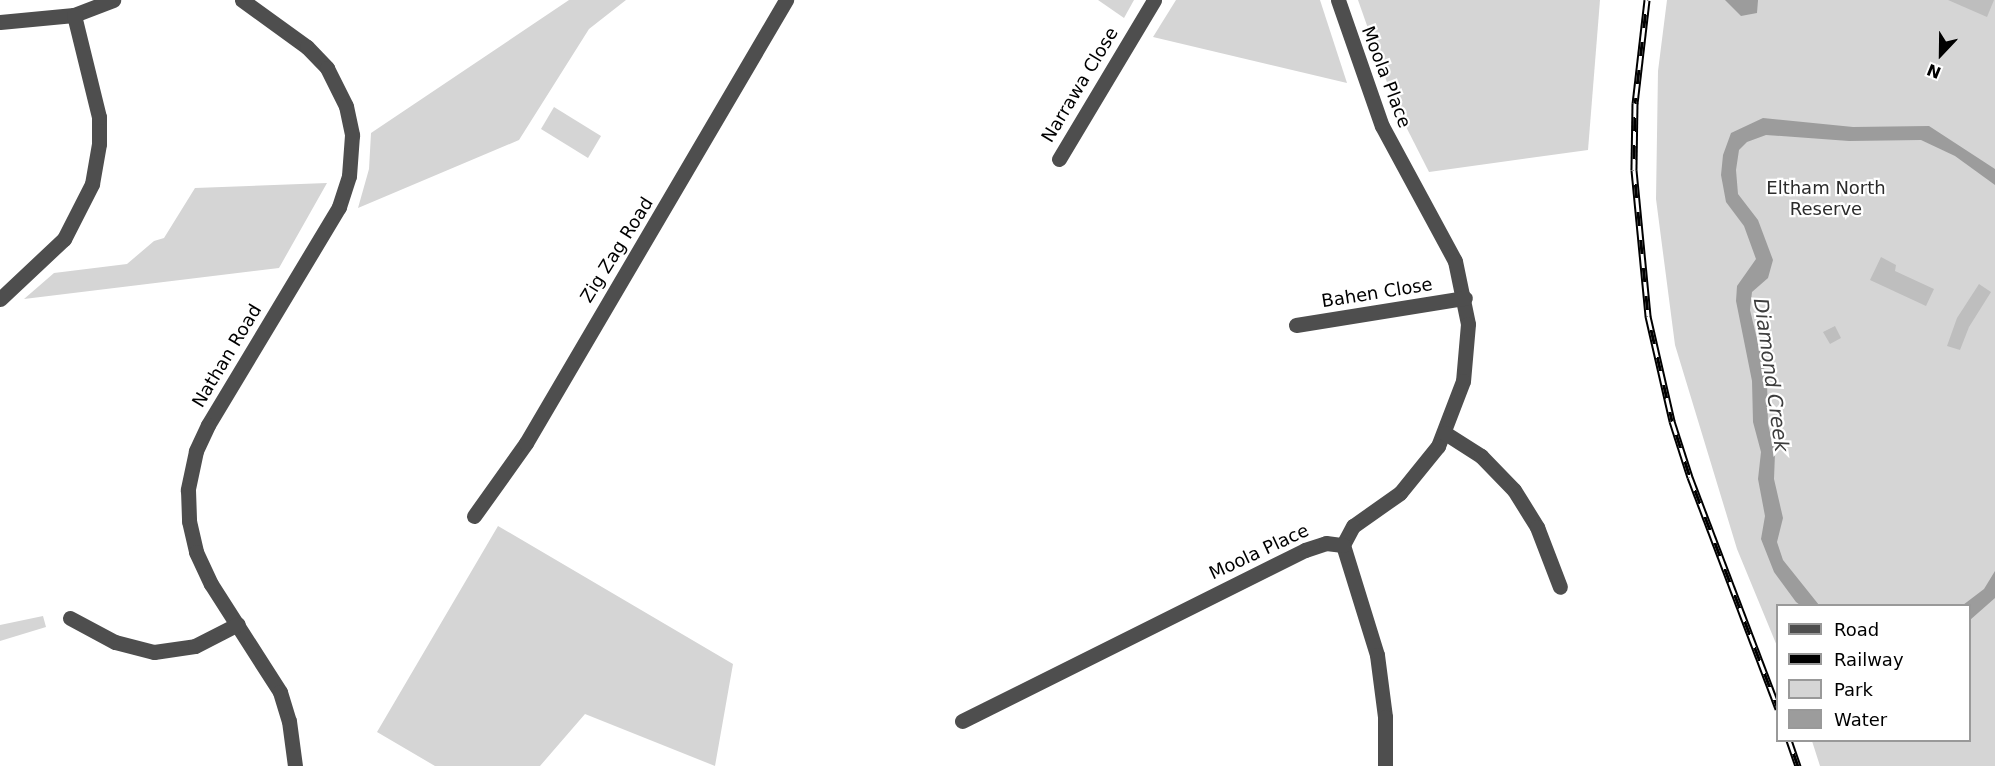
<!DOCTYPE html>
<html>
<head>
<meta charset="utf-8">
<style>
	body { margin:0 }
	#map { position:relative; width:1995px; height:766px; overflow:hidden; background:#fff; font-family:"DejaVu Sans",sans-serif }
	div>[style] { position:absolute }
	.green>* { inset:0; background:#d5d5d5 }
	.water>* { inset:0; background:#9c9c9c }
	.building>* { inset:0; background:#bebebe }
	.minor>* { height:15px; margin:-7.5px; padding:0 7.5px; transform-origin:7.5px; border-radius:7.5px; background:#4e4e4e }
	.rail>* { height:7px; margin-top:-3.5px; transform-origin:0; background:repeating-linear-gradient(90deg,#fff 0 14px,#000 0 28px); box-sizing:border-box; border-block:2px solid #000 }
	span { translate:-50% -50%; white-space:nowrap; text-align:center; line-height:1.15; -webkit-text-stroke:4.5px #fff; paint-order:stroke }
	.street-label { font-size:18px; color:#000 }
	.park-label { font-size:18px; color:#2c2c2c }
	.water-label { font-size:20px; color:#3d3d3d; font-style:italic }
	.legend { position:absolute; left:1776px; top:604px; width:195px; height:138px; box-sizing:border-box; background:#fff; border:2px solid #999; margin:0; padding:8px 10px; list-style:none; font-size:18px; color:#000 }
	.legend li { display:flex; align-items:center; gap:12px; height:30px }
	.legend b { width:30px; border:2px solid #999 }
	.north { position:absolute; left:1911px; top:24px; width:60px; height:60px; -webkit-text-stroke:4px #fff; paint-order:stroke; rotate:202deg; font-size:16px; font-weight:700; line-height:24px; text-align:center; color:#000 }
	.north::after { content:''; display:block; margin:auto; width:21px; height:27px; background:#000; clip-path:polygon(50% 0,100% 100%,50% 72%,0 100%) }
</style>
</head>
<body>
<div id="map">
	<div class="green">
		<div style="clip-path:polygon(569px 0,626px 0,589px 29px,519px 140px,358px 208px,369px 169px,371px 133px)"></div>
		<div style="clip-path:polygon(1098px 0,1134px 0,1124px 18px)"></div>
		<div style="clip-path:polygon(1176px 0,1320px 0,1347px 83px,1153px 37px)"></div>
		<div style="clip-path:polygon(1358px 0,1600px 0,1588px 150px,1429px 172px,1395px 105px)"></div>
		<div style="clip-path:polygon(1667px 0,1995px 0,1995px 766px,1820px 766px,1812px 741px,1970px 740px,1970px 606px,1778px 606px,1777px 646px,1737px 549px,1675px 345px,1656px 199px,1658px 71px)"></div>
		<div style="clip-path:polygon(554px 107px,601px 136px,588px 158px,541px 129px)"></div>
		<div style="clip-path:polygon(327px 183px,279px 268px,24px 299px,54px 273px,127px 264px,154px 241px,164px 238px,195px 188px)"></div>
		<div style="clip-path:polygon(498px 526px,733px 664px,715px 766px,585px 714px,540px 766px,435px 766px,377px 732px)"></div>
		<div style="clip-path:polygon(43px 616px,46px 627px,0 641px,0 625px)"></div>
	</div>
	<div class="water">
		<div style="clip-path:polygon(1725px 0,1758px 0,1757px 13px,1741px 16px)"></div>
		<div style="clip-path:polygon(1763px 118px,1853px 127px,1929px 126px,1995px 169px,1995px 185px,1955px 156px,1921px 140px,1849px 141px,1766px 135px,1747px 142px,1739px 150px,1736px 170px,1738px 194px,1758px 220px,1773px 260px,1768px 278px,1752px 292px,1750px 310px,1767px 380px,1768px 424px,1775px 453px,1774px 479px,1783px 518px,1777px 542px,1783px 560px,1819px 605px,1800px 605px,1796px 602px,1774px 572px,1761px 539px,1765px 516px,1758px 479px,1761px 452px,1753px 422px,1752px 381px,1736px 301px,1737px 286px,1756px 259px,1744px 226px,1726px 202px,1721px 175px,1723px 155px,1731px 133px)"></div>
		<div style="clip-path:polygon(1995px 571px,1995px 598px,1970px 620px,1970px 606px,1963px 605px,1984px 589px)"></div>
	</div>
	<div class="building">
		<div style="clip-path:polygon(1948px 0,1994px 0,1987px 17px)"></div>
		<div style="clip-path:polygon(1881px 257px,1896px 265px,1895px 271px,1934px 289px,1926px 306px,1870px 280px)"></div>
		<div style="clip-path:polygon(1979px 284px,1991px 292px,1969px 327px,1960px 350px,1947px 346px,1957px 318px)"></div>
		<div style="clip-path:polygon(1835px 326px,1841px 338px,1830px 344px,1823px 332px)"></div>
	</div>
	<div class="minor">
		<div style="left:242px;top:0;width:80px;rotate:35.9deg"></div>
		<div style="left:307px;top:47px;width:29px;rotate:46deg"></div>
		<div style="left:327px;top:68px;width:42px;rotate:63.4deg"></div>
		<div style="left:346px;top:106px;width:30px;rotate:78deg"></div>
		<div style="left:352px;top:135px;width:41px;rotate:94.2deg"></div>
		<div style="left:349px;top:176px;width:33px;rotate:108deg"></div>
		<div style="left:339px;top:207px;width:254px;rotate:121deg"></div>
		<div style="left:208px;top:425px;width:29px;rotate:115deg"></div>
		<div style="left:196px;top:451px;width:40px;rotate:102deg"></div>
		<div style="left:188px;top:490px;width:31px;rotate:88deg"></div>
		<div style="left:189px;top:521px;width:32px;rotate:77deg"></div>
		<div style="left:196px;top:552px;width:35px;rotate:65deg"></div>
		<div style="left:211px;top:584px;width:128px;rotate:57.4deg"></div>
		<div style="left:280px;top:692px;width:30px;rotate:73deg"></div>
		<div style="left:289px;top:721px;width:45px;rotate:82.4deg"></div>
		<div style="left:1338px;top:0;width:133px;rotate:70.8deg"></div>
		<div style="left:1382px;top:126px;width:153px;rotate:61.6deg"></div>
		<div style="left:1455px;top:261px;width:64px;rotate:78.3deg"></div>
		<div style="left:1468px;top:324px;width:57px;rotate:95deg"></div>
		<div style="left:1463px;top:381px;width:70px;rotate:111deg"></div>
		<div style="left:1438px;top:446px;width:60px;rotate:129deg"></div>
		<div style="left:1400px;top:493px;width:57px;rotate:144.9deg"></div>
		<div style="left:1353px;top:526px;width:21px;rotate:118deg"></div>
		<div style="left:1343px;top:545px;width:115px;rotate:72.8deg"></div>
		<div style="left:1377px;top:655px;width:63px;rotate:82.6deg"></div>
		<div style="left:1385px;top:717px;width:49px;rotate:90deg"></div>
		<div style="left:0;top:22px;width:74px;rotate:-5.4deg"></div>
		<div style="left:74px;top:15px;width:42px;rotate:-21deg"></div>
		<div style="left:1059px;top:159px;width:185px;rotate:-59.1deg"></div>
		<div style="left:0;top:299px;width:88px;rotate:-43.2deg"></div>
		<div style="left:64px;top:239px;width:62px;rotate:-63deg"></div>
		<div style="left:92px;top:184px;width:41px;rotate:-80.1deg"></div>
		<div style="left:99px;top:144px;width:27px;rotate:-90deg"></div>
		<div style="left:99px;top:117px;width:105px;rotate:-103.8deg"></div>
		<div style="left:1296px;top:325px;width:171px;rotate:-9.1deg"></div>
		<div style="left:1445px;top:433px;width:43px;rotate:32.6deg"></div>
		<div style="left:1481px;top:456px;width:47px;rotate:45.9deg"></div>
		<div style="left:1514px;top:490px;width:44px;rotate:58.1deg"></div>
		<div style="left:1537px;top:527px;width:64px;rotate:69deg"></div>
		<div style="left:474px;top:516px;width:90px;rotate:-54.5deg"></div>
		<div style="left:526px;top:443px;width:514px;rotate:-59.59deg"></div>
		<div style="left:70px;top:618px;width:51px;rotate:28.1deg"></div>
		<div style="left:115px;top:642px;width:40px;rotate:14.4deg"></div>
		<div style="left:154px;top:652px;width:41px;rotate:-8.3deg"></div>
		<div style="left:195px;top:646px;width:48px;rotate:-27.1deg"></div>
		<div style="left:962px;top:721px;width:383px;rotate:-26.5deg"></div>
		<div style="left:1305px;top:550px;width:22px;rotate:-18deg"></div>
		<div style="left:1326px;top:543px;width:17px;rotate:7deg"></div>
	</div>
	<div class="rail">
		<div style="left:1647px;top:0;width:104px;rotate:96.6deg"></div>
		<div style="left:1635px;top:103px;width:67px;rotate:90.9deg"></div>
		<div style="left:1634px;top:170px;width:147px;rotate:84.5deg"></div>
		<div style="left:1648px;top:316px;width:108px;rotate:77.1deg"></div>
		<div style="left:1672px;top:421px;width:59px;rotate:72.2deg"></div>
		<div style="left:1690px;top:477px;width:248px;rotate:69.2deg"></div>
		<div style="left:1789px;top:740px;width:28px;rotate:71deg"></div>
	</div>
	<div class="street-label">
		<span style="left:1386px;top:77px;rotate:69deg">Moola Place</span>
		<span style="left:1080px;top:85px;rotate:-59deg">Narrawa Close</span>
		<span style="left:617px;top:250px;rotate:-58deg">Zig Zag Road</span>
		<span style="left:1377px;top:293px;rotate:-9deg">Bahen Close</span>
		<span style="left:227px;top:356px;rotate:-59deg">Nathan Road</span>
		<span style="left:1259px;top:552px;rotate:-25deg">Moola Place</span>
	</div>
	<div class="park-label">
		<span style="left:1826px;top:199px">Eltham North<br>Reserve</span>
	</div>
	<div class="water-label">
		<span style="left:1771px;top:375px;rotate:82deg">Diamond Creek</span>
	</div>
	<ul class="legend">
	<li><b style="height:8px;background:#4e4e4e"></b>Road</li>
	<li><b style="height:8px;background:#000"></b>Railway</li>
	<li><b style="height:16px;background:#d5d5d5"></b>Park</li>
	<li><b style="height:16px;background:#9c9c9c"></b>Water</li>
	</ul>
	<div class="north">N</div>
</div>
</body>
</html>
